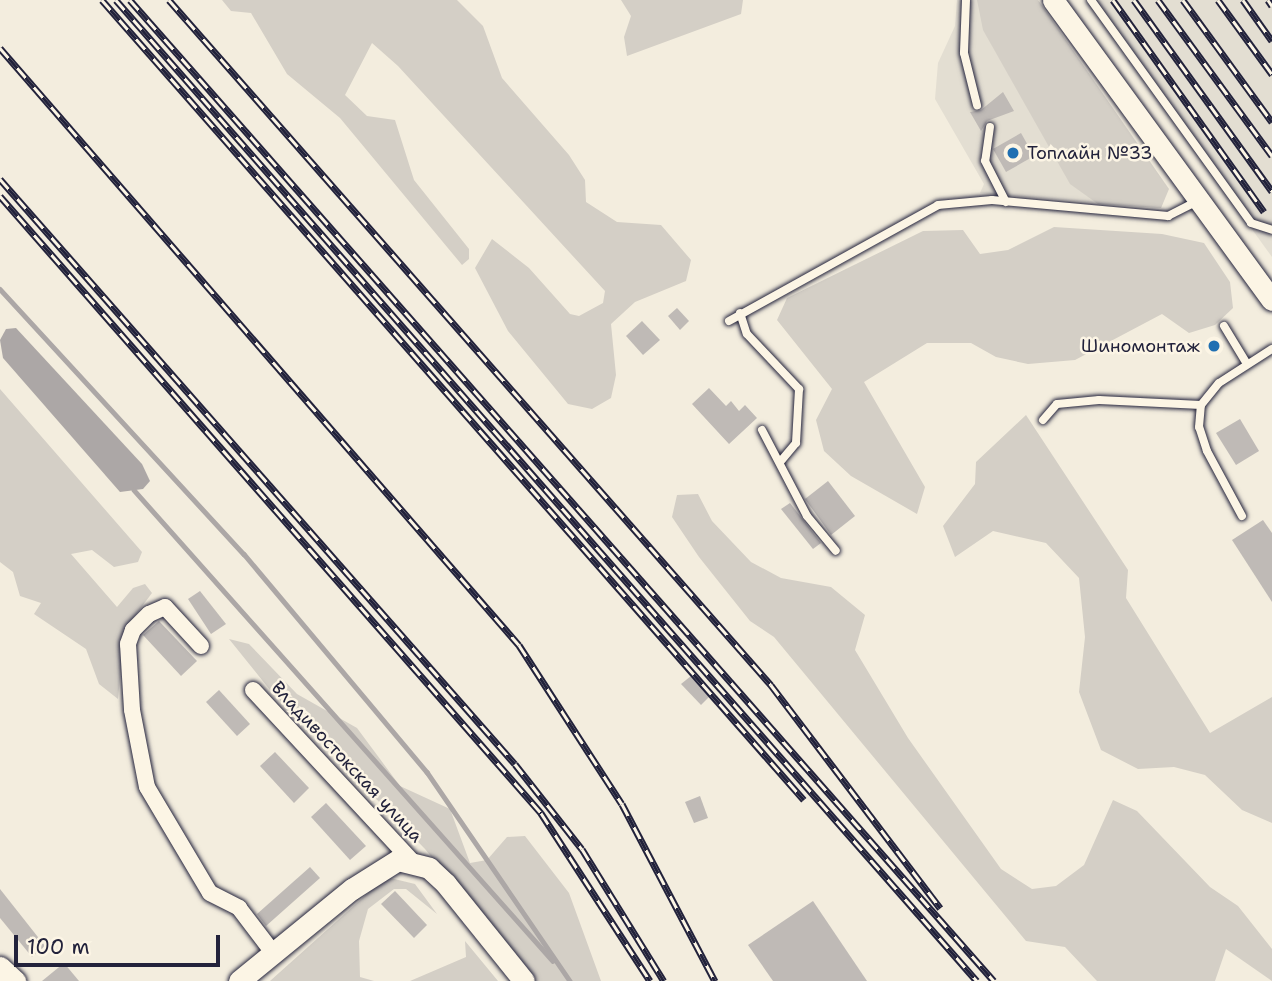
<!DOCTYPE html>
<html>
<head>
<meta charset="utf-8">
<style>
	body { margin:0 }
	#map { position:relative; width:1272px; height:981px; overflow:hidden; background:#f3edde; font-family:"Shantell Sans",sans-serif }
	div>[style] { position:absolute }
	.built>* { inset:0; background:#e3ded2 }
	.green>* { inset:0; background:#d4cfc6 }
	.water>* { inset:0; background:#aca7a6 }
	.stream>* { height:4.5px; margin:-2.25px; padding:0 2.25px; transform-origin:2.25px; border-radius:2.25px; background:#aca7a6 }
	.building>* { inset:0; background:#bfbab6 }
	.roads { filter:drop-shadow(0 0 2px #22223b) drop-shadow(0 0 2px #22223b) }
	.lane>* { height:8px; margin:-4px; padding:0 4px; transform-origin:4px; border-radius:4px; background:#fcf5e5 }
	.street>* { height:16px; margin:-8px; padding:0 8px; transform-origin:8px; border-radius:8px; background:#fcf5e5 }
	.secondary>* { height:21px; margin:-10.5px; padding:0 10.5px; transform-origin:10.5px; border-radius:10.5px; background:#fcf5e5 }
	.rail>* { height:7px; margin-top:-3.5px; transform-origin:0; background:repeating-linear-gradient(90deg,#fcf5e5 0 13px,#22223b 0 26px); box-sizing:border-box; border-block:2px solid #22223b }
	.dots>* { width:19px; height:19px; translate:-50% -50%; box-sizing:border-box; border:4px solid #fcf5e5; border-radius:50% }
	span { translate:-50% -50%; white-space:nowrap; text-align:center; line-height:1.15; -webkit-text-stroke:5px #fcf5e5; paint-order:stroke }
	.poi-label { font-size:18px; color:#22223b }
	.left { translate:0 -50%; text-align:left }
	.right { translate:-100% -50%; text-align:right }
	.street-label { font-size:18px; color:#22223b }
	.scale { position:absolute; left:14px; top:935px; width:206px; height:32px; box-sizing:border-box; border:4px solid #22223b; border-top:0; padding-left:9px; font-size:21px; line-height:24px; white-space:nowrap; color:#22223b; -webkit-text-stroke:5px #fcf5e5; paint-order:stroke }
</style>
</head>
<body>
<div id="map">
	<div class="built">
		<div style="clip-path:polygon(957px 0,1038px 0,1168px 189px,1161px 208px,980px 193px,984px 184px,935px 99px,938px 63px,955px 26px)"></div>
		<div style="clip-path:polygon(1086px 0,1272px 0,1272px 257px)"></div>
	</div>
	<div class="green">
		<div style="clip-path:polygon(222px 0,457px 0,483px 26px,502px 78px,569px 155px,585px 180px,586px 202px,617px 222px,661px 225px,691px 260px,686px 281px,635px 302px,611px 324px,616px 375px,611px 398px,592px 409px,568px 404px,508px 331px,475px 268px,492px 239px,529px 268px,570px 314px,579px 316px,603px 303px,605px 291px,398px 66px,372px 43px,345px 95px,367px 116px,395px 120px,414px 180px,469px 249px,469px 259px,462px 265px,340px 118px,287px 74px,251px 13px,231px 11px)"></div>
		<div style="clip-path:polygon(621px 0,743px 0,741px 14px,627px 56px,624px 37px,631px 16px)"></div>
		<div style="clip-path:polygon(977px 0,1038px 0,1169px 189px,1161px 208px,1098px 204px,1070px 184px,983px 30px)"></div>
		<div style="clip-path:polygon(1054px 227px,1162px 234px,1204px 243px,1230px 282px,1233px 308px,1215px 325px,1189px 333px,1162px 314px,1075px 360px,1028px 364px,996px 357px,971px 343px,927px 343px,864px 382px,925px 487px,917px 514px,851px 476px,824px 451px,816px 420px,832px 389px,777px 320px,787px 298px,923px 231px,963px 230px,980px 254px,1008px 250px)"></div>
		<div style="clip-path:polygon(0 389px,142px 552px,138px 562px,114px 567px,92px 550px,71px 554px,117px 607px,133px 588px,145px 584px,152px 593px,125px 629px,118px 699px,99px 684px,86px 649px,34px 614px,41px 603px,20px 596px,13px 572px,0 562px)"></div>
		<div style="clip-path:polygon(1026px 415px,1128px 570px,1126px 598px,1210px 733px,1272px 697px,1272px 823px,1242px 810px,1205px 775px,1174px 767px,1138px 769px,1101px 750px,1079px 692px,1085px 637px,1079px 578px,1046px 543px,993px 531px,955px 557px,943px 526px,975px 484px,976px 462px)"></div>
		<div style="clip-path:polygon(698px 494px,712px 521px,751px 562px,781px 578px,831px 587px,865px 615px,855px 650px,908px 738px,1001px 869px,1032px 889px,1056px 886px,1084px 865px,1113px 800px,1137px 811px,1210px 887px,1238px 906px,1272px 949px,1272px 981px,1226px 949px,1215px 981px,1097px 981px,1065px 947px,1026px 941px,774px 637px,750px 621px,699px 557px,672px 517px,677px 495px)"></div>
		<div style="clip-path:polygon(229px 639px,249px 644px,297px 694px,357px 728px,400px 786px,450px 809px,470px 863px,487px 860px,507px 837px,525px 836px,569px 893px,601px 981px,533px 981px,425px 849px,270px 690px)"></div>
		<div style="clip-path:polygon(386px 877px,415px 884px,437px 914px,406px 889px,394px 889px,368px 909px,359px 941px,360px 977px,374px 981px,270px 981px)"></div>
		<div style="clip-path:polygon(465px 941px,498px 981px,410px 981px,466px 957px)"></div>
	</div>
	<div class="water">
		<div style="clip-path:polygon(16px 328px,142px 464px,150px 481px,143px 489px,120px 492px,3px 358px,0 340px,6px 329px)"></div>
	</div>
	<div class="stream">
		<div style="left:0;top:289px;width:360px;rotate:47.4deg"></div>
		<div style="left:244px;top:554px;width:285px;rotate:50deg"></div>
		<div style="left:427px;top:772px;width:253px;rotate:55.6deg"></div>
		<div style="left:134px;top:490px;width:630px;rotate:48.34deg"></div>
	</div>
	<div class="building">
		<div style="clip-path:polygon(1003px 92px,1014px 111px,987px 121px,981px 131px,970px 112px,981px 110px)"></div>
		<div style="clip-path:polygon(1021px 133px,1034px 156px,1006px 172px,993px 149px)"></div>
		<div style="clip-path:polygon(677px 308px,689px 321px,680px 330px,668px 316px)"></div>
		<div style="clip-path:polygon(642px 321px,660px 340px,643px 355px,626px 336px)"></div>
		<div style="clip-path:polygon(709px 388px,726px 406px,731px 401px,739px 411px,745px 405px,757px 418px,729px 444px,692px 404px)"></div>
		<div style="clip-path:polygon(1240px 419px,1259px 451px,1236px 465px,1216px 433px)"></div>
		<div style="clip-path:polygon(828px 481px,855px 516px,831px 535px,805px 499px)"></div>
		<div style="clip-path:polygon(790px 503px,821px 543px,813px 549px,781px 509px)"></div>
		<div style="clip-path:polygon(1263px 520px,1272px 533px,1272px 602px,1232px 540px)"></div>
		<div style="clip-path:polygon(200px 591px,226px 624px,211px 634px,188px 599px)"></div>
		<div style="clip-path:polygon(159px 621px,197px 661px,181px 676px,143px 635px)"></div>
		<div style="clip-path:polygon(691px 676px,710px 696px,701px 705px,681px 684px)"></div>
		<div style="clip-path:polygon(219px 690px,250px 724px,237px 736px,206px 702px)"></div>
		<div style="clip-path:polygon(275px 752px,309px 788px,294px 803px,260px 766px)"></div>
		<div style="clip-path:polygon(700px 796px,708px 818px,694px 823px,685px 802px)"></div>
		<div style="clip-path:polygon(326px 803px,366px 846px,350px 860px,311px 817px)"></div>
		<div style="clip-path:polygon(310px 867px,320px 878px,266px 926px,257px 914px)"></div>
		<div style="clip-path:polygon(0 889px,45px 946px,32px 957px,0 918px)"></div>
		<div style="clip-path:polygon(395px 891px,427px 925px,414px 938px,381px 904px)"></div>
		<div style="clip-path:polygon(813px 901px,867px 981px,773px 981px,748px 945px)"></div>
		<div style="clip-path:polygon(64px 963px,79px 981px,42px 981px)"></div>
	</div>
	<div class="roads">
		<div class="lane">
			<div style="left:966px;top:0;width:53px;rotate:92.2deg"></div>
			<div style="left:964px;top:53px;width:54px;rotate:76deg"></div>
			<div style="left:1091px;top:0;width:274px;rotate:54.3deg"></div>
			<div style="left:1251px;top:223px;width:22px;rotate:18deg"></div>
			<div style="left:990px;top:127px;width:34px;rotate:98deg"></div>
			<div style="left:985px;top:161px;width:46px;rotate:62.9deg"></div>
			<div style="left:740px;top:313px;width:22px;rotate:72deg"></div>
			<div style="left:747px;top:334px;width:76px;rotate:46.6deg"></div>
			<div style="left:799px;top:389px;width:54px;rotate:93.2deg"></div>
			<div style="left:796px;top:443px;width:25px;rotate:130deg"></div>
			<div style="left:729px;top:321px;width:239px;rotate:-29deg"></div>
			<div style="left:938px;top:205px;width:54px;rotate:-5.3deg"></div>
			<div style="left:992px;top:200px;width:177px;rotate:5.2deg"></div>
			<div style="left:1168px;top:216px;width:34px;rotate:-27deg"></div>
			<div style="left:1224px;top:326px;width:44px;rotate:58.8deg"></div>
			<div style="left:1043px;top:420px;width:21px;rotate:-49deg"></div>
			<div style="left:1057px;top:404px;width:42px;rotate:-5.4deg"></div>
			<div style="left:1099px;top:400px;width:102px;rotate:2.8deg"></div>
			<div style="left:762px;top:430px;width:97px;rotate:62.4deg"></div>
			<div style="left:807px;top:516px;width:45px;rotate:50.4deg"></div>
			<div style="left:1242px;top:516px;width:74px;rotate:-118.3deg"></div>
			<div style="left:1207px;top:451px;width:25px;rotate:-108deg"></div>
			<div style="left:1199px;top:427px;width:22px;rotate:-85deg"></div>
			<div style="left:1201px;top:405px;width:28px;rotate:-51deg"></div>
			<div style="left:1219px;top:383px;width:63px;rotate:-32.7deg"></div>
		</div>
		<div class="street">
			<div style="left:201px;top:646px;width:53px;rotate:-132.7deg"></div>
			<div style="left:165px;top:607px;width:17px;rotate:156deg"></div>
			<div style="left:149px;top:614px;width:23px;rotate:135deg"></div>
			<div style="left:133px;top:630px;width:15px;rotate:110deg"></div>
			<div style="left:128px;top:644px;width:66px;rotate:86.5deg"></div>
			<div style="left:132px;top:710px;width:78px;rotate:79deg"></div>
			<div style="left:147px;top:787px;width:123px;rotate:59.3deg"></div>
			<div style="left:210px;top:893px;width:33px;rotate:27deg"></div>
			<div style="left:239px;top:908px;width:58px;rotate:52.7deg"></div>
			<div style="left:253px;top:690px;width:233px;rotate:47.1deg"></div>
		</div>
		<div class="secondary">
			<div style="left:1053px;top:0;width:371px;rotate:53.9deg"></div>
			<div style="left:0;top:967px;width:21px;rotate:43deg"></div>
			<div style="left:239px;top:981px;width:146px;rotate:-39.2deg"></div>
			<div style="left:352px;top:889px;width:54px;rotate:-32.2deg"></div>
			<div style="left:398px;top:860px;width:32px;rotate:14deg"></div>
			<div style="left:429px;top:868px;width:23px;rotate:43deg"></div>
			<div style="left:446px;top:884px;width:124px;rotate:51.2deg"></div>
		</div>
	</div>
	<div class="rail">
		<div style="left:102px;top:0;width:1064px;rotate:48.73deg"></div>
		<div style="left:116px;top:0;width:1305px;rotate:48.73deg"></div>
		<div style="left:130px;top:0;width:1307px;rotate:48.63deg"></div>
		<div style="left:169px;top:0;width:912px;rotate:48.69deg"></div>
		<div style="left:771px;top:685px;width:280px;rotate:52.8deg"></div>
		<div style="left:1113px;top:0;width:260px;rotate:54.5deg"></div>
		<div style="left:1134px;top:0;width:236px;rotate:54.2deg"></div>
		<div style="left:1158px;top:0;width:193px;rotate:53.8deg"></div>
		<div style="left:1183px;top:0;width:151px;rotate:53.9deg"></div>
		<div style="left:1218px;top:0;width:92px;rotate:53.9deg"></div>
		<div style="left:1243px;top:0;width:50px;rotate:54.7deg"></div>
		<div style="left:1268px;top:0;width:7px;rotate:56deg"></div>
		<div style="left:0;top:48px;width:791px;rotate:49deg"></div>
		<div style="left:519px;top:645px;width:189px;rotate:57.1deg"></div>
		<div style="left:622px;top:804px;width:200px;rotate:62.3deg"></div>
		<div style="left:0;top:179px;width:779px;rotate:48.64deg"></div>
		<div style="left:515px;top:764px;width:108px;rotate:51.8deg"></div>
		<div style="left:582px;top:849px;width:155px;rotate:58.2deg"></div>
		<div style="left:0;top:196px;width:821px;rotate:48.75deg"></div>
		<div style="left:541px;top:813px;width:200px;rotate:57deg"></div>
	</div>
	<div class="dots">
		<div style="left:1013px;top:153px;background:#1f6fb2"></div>
		<div style="left:1214px;top:346px;background:#1f6fb2"></div>
	</div>
	<div class="poi-label">
		<span class="left" style="left:1027px;top:153px">Топлайн №33</span>
		<span class="right" style="left:1200px;top:346px">Шиномонтаж</span>
	</div>
	<div class="street-label">
		<span style="left:347px;top:762px;rotate:47deg">Владивостокская улица</span>
	</div>
	<div class="scale">100 m</div>
</div>
</body>
</html>
